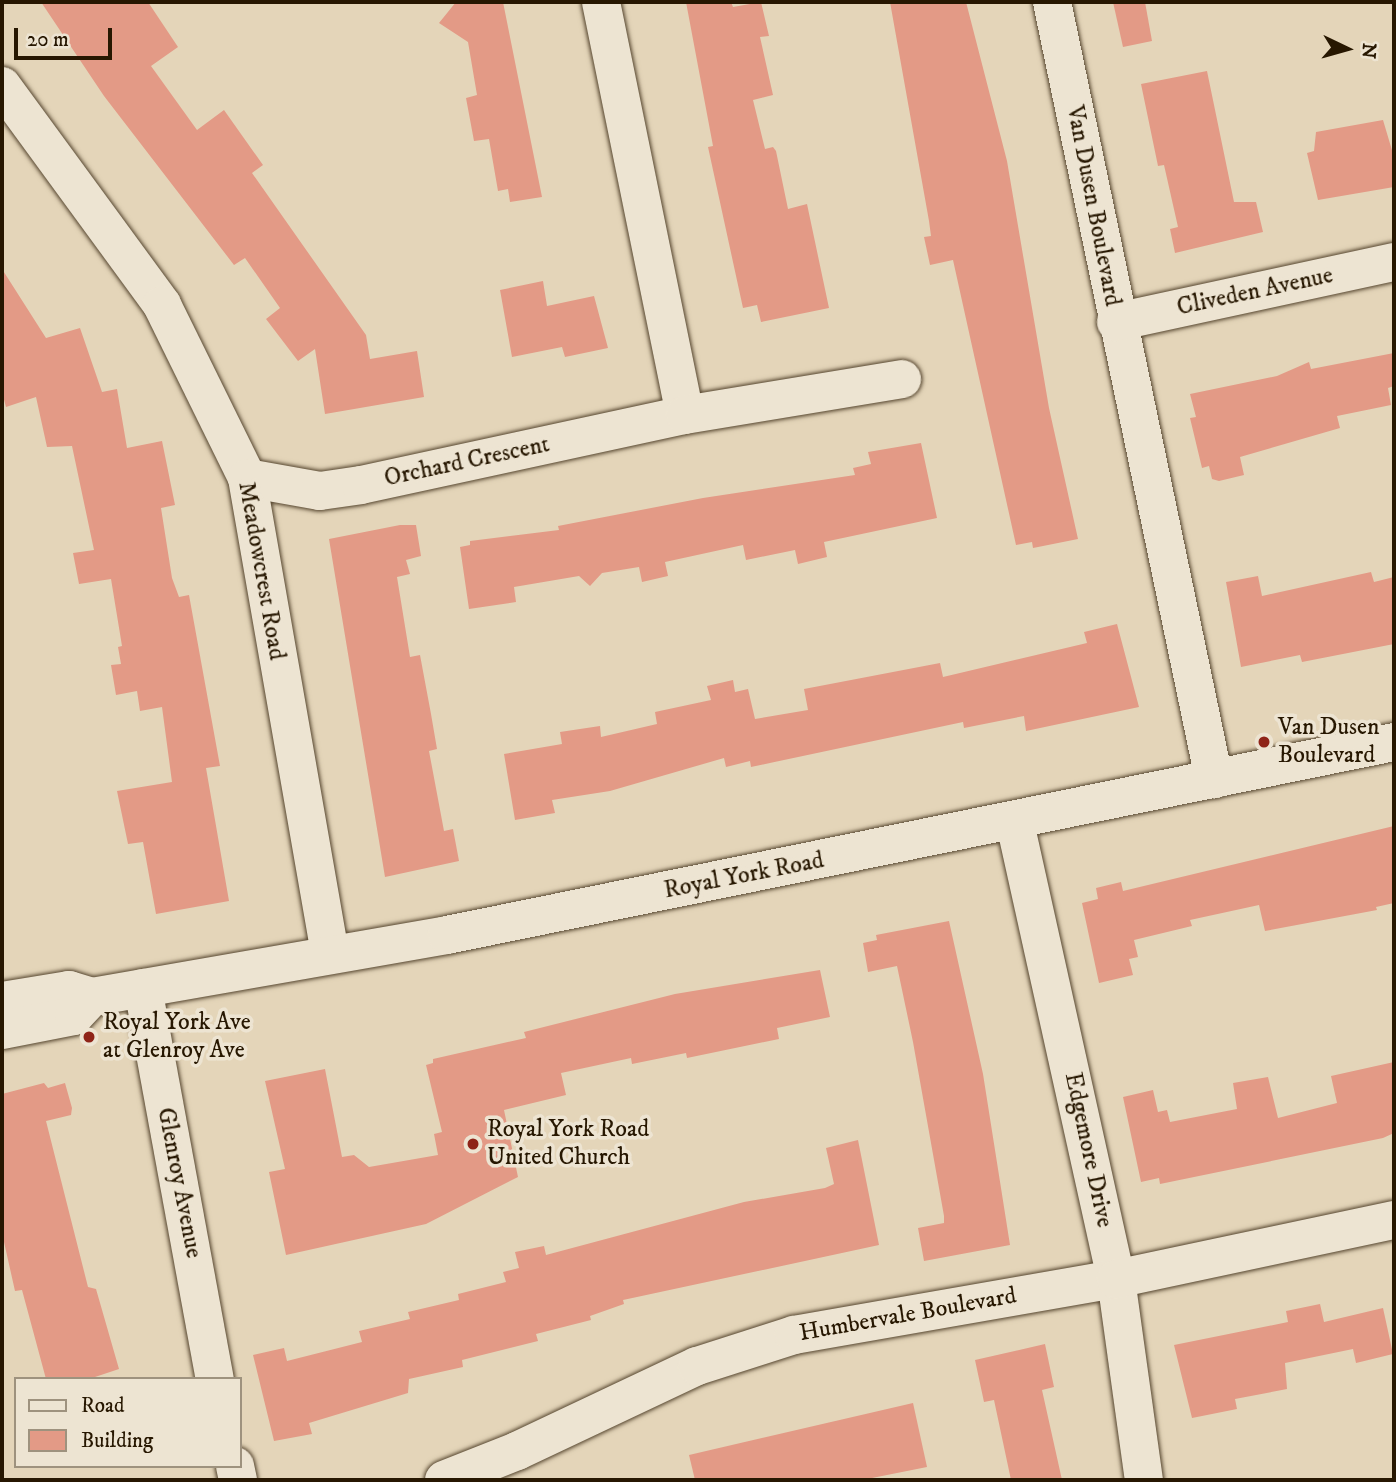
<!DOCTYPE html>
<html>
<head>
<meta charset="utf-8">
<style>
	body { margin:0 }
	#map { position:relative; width:1396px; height:1482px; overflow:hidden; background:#e4d5b9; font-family:"IM FELL DW Pica",serif }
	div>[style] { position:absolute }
	.building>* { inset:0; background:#e39a86 }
	.roads { filter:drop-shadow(0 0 2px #56462f) drop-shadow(0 0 2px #56462f) }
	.street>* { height:38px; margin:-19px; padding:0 19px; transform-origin:19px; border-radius:19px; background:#ede4d2 }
	.secondary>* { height:38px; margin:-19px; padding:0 19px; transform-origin:19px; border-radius:19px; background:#ede4d2 }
	.dots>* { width:19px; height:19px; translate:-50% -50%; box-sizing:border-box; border:4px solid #ede4d2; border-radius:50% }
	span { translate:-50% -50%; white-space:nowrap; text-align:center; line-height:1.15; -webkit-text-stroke:7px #ede4d2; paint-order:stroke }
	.street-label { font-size:24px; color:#271701 }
	.poi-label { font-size:24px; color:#271701 }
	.left { translate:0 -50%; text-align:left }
	.frame { position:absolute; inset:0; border:4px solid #271701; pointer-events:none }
	.legend { position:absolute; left:14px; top:1377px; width:228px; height:91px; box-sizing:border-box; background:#ede4d2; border:2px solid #9e927e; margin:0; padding:9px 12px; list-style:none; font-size:21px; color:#271701 }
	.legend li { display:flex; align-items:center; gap:14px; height:35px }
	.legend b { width:35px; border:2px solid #9e927e }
	.north { position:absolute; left:1312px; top:14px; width:70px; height:70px; -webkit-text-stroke:5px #ede4d2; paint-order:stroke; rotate:95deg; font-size:19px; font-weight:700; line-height:28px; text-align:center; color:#271701 }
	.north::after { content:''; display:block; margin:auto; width:24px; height:32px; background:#271701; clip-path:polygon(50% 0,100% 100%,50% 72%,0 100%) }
	.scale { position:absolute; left:14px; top:28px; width:98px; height:32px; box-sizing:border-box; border:4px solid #271701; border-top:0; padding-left:9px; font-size:21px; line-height:24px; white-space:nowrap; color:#271701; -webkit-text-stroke:5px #ede4d2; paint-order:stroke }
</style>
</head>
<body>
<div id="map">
	<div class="building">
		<div style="clip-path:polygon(41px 2px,148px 2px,178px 47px,151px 66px,197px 130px,224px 110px,263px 165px,252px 173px,366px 335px,370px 359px,417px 351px,424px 397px,325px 414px,315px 349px,298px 361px,266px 319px,280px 308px,245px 258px,234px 265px,104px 96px)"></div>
		<div style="clip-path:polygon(456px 2px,503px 2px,542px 197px,510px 202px,508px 189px,498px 191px,489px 139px,474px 141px,466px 98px,477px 95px,468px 42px,439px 23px)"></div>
		<div style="clip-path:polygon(686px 2px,731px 2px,733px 7px,761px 2px,769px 36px,760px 37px,773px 95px,753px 100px,765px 149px,773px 147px,776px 151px,788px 209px,807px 204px,829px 308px,761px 322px,757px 305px,743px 308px,708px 147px,713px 146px)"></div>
		<div style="clip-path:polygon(890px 2px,966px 2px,1007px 161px,1049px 408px,1078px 539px,1033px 548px,1032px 542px,1016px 545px,953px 260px,930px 265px,924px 237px,931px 236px,929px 221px)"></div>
		<div style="clip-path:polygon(1113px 2px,1145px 2px,1152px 41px,1123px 47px)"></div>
		<div style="clip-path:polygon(1207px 71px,1234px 202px,1256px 202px,1263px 232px,1175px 253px,1170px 229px,1178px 227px,1164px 165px,1158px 166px,1141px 84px)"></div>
		<div style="clip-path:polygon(1383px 120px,1394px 157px,1394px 187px,1318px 200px,1307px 153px,1314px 151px,1316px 132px)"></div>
		<div style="clip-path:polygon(2px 269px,46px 338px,80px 328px,102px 392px,117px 389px,127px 448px,162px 441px,175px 505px,161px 508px,172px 578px,179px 597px,189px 595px,220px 766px,206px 768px,229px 901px,156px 914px,143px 842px,128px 844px,117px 791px,172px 782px,162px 707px,140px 711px,137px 691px,116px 695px,111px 665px,121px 664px,118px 647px,122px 646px,111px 579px,79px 584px,73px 553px,94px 550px,72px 446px,47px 447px,36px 397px,6px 407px,2px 392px)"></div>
		<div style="clip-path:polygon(543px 281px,547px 306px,594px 296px,608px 348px,565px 357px,562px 347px,512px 357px,500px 290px)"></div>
		<div style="clip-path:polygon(1394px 353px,1394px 386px,1388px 388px,1391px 405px,1337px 416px,1340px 428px,1240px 457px,1244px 475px,1219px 481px,1212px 479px,1209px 466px,1202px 468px,1190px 418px,1196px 417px,1190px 394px,1277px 376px,1309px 362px,1311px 369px)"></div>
		<div style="clip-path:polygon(921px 443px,937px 518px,824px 542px,827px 557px,798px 564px,795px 550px,746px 560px,743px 545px,665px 562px,668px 576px,642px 582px,639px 567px,602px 573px,590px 586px,579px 576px,514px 587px,516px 602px,469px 609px,460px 547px,470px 545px,470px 541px,559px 530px,558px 526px,703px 498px,855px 475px,853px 468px,871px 464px,868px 452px)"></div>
		<div style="clip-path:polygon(400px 525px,416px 525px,421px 556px,406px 560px,410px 574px,397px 577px,410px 657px,420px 655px,431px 714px,437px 749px,429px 751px,444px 831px,453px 829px,459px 861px,385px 877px,329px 539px)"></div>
		<div style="clip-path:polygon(1371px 572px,1374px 582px,1394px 577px,1394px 644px,1302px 662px,1300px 655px,1241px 667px,1226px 582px,1258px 576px,1262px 596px)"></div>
		<div style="clip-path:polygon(1117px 624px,1139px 707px,1026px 731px,1024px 716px,964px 728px,963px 722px,751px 767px,750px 761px,726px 767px,724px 758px,610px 791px,552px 800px,555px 813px,515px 820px,504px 754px,562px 744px,560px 732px,600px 726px,601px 737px,657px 724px,655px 712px,711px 700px,707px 686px,733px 680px,735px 692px,748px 689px,755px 719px,808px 710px,804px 689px,940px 663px,943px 677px,1087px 643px,1084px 632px)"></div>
		<div style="clip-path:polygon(1394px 826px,1394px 903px,1376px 907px,1377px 910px,1265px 931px,1259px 905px,1190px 920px,1192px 926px,1134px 940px,1138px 957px,1129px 959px,1133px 975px,1099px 983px,1082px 903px,1098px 899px,1096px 888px,1121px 882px,1123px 891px)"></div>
		<div style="clip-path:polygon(949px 921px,983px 1074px,1010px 1245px,924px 1261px,918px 1228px,944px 1223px,944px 1216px,913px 1042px,897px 966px,868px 972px,863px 943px,877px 940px,876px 935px)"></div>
		<div style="clip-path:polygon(820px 970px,830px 1017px,777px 1028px,779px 1039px,687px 1058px,686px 1053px,632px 1064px,631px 1058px,561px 1073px,566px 1095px,504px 1110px,518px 1177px,426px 1224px,286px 1255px,269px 1172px,285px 1169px,265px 1081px,325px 1069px,342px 1157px,354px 1155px,369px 1167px,438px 1155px,434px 1134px,442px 1132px,426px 1065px,433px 1063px,433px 1059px,526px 1038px,524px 1032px,675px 994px)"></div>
		<div style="clip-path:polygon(1394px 1062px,1394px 1133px,1383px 1138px,1160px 1184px,1159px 1178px,1141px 1182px,1123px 1097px,1153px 1090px,1158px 1112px,1167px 1110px,1170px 1122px,1237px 1109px,1233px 1083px,1268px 1077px,1278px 1118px,1337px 1103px,1331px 1076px)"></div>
		<div style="clip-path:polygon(44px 1083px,48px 1088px,65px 1083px,72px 1108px,71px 1115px,46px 1121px,88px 1287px,96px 1289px,119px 1369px,89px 1379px,46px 1379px,22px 1290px,15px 1291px,2px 1233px,2px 1094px)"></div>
		<div style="clip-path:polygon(858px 1140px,879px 1245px,623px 1300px,624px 1304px,590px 1316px,591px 1320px,536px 1334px,538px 1341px,462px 1360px,463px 1367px,409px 1379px,408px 1393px,309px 1423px,312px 1434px,274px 1441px,253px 1355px,284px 1348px,287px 1361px,362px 1342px,359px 1331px,410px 1319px,408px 1312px,459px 1300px,458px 1294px,506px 1282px,503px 1272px,519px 1268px,515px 1252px,544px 1246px,546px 1255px,744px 1202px,825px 1188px,834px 1184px,826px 1148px)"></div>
		<div style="clip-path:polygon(1320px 1304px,1324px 1322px,1383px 1308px,1393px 1354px,1356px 1363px,1353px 1349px,1285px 1363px,1287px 1389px,1235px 1399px,1237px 1409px,1192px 1418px,1174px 1345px,1288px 1322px,1286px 1311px)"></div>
		<div style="clip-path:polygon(1045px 1344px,1054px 1387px,1042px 1390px,1062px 1480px,1011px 1480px,994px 1400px,984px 1402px,975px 1360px)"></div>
		<div style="clip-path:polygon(913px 1403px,927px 1467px,862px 1480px,695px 1480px,689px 1455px)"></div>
	</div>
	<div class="roads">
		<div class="street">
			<div style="left:601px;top:2px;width:421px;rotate:78.5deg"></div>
			<div style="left:1052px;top:2px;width:794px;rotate:78.22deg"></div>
			<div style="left:2px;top:86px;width:271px;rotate:53.8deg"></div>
			<div style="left:162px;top:305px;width:193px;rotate:63.8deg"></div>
			<div style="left:247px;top:478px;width:484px;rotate:80.1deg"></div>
			<div style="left:1116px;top:322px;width:284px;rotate:-12.2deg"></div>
			<div style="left:247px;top:478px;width:74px;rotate:10.1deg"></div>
			<div style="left:320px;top:491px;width:41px;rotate:-8.3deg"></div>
			<div style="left:361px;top:485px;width:331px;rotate:-12.2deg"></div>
			<div style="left:685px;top:415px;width:220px;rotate:-9.4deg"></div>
			<div style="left:1015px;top:823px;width:467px;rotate:77.5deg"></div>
			<div style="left:1116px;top:1279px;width:203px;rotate:82.1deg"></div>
			<div style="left:143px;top:988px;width:398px;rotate:79.6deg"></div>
			<div style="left:235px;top:1466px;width:14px;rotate:78deg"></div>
			<div style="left:444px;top:1480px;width:79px;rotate:-21.7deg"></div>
			<div style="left:517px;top:1451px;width:199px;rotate:-25.3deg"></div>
			<div style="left:697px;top:1366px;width:102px;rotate:-17.7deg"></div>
			<div style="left:794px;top:1335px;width:327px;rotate:-9.9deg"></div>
			<div style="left:1116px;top:1279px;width:284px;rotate:-12deg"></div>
		</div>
		<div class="secondary">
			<div style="left:2px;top:1001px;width:68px;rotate:-9.3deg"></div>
			<div style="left:69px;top:990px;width:24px;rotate:17deg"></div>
			<div style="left:92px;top:997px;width:360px;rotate:-9.9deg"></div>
			<div style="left:447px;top:935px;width:966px;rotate:-11.52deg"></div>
			<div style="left:2px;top:1030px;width:73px;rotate:-11deg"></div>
			<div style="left:74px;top:1016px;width:26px;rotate:-47deg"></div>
		</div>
	</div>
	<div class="dots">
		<div style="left:1264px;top:742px;background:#8f2418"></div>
		<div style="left:89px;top:1037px;background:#8f2418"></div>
		<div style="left:473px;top:1144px;background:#8f2418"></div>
	</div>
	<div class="street-label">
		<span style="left:1093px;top:206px;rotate:79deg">Van Dusen Boulevard</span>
		<span style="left:1255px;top:292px;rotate:-12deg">Cliveden Avenue</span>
		<span style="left:467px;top:462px;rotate:-12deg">Orchard Crescent</span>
		<span style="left:261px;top:571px;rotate:80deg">Meadowcrest Road</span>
		<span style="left:744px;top:876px;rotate:-11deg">Royal York Road</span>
		<span style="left:1088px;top:1150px;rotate:78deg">Edgemore Drive</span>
		<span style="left:179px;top:1183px;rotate:79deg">Glenroy Avenue</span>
		<span style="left:908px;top:1315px;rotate:-10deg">Humbervale Boulevard</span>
	</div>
	<div class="poi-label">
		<span class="left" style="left:1278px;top:742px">Van Dusen<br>Boulevard</span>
		<span class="left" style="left:103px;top:1037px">Royal York Ave<br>at Glenroy Ave</span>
		<span class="left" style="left:487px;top:1144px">Royal York Road<br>United Church</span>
	</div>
	<div class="frame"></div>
	<ul class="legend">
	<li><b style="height:9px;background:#ede4d2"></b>Road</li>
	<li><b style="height:19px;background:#e39a86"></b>Building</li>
	</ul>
	<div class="north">N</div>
	<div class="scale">20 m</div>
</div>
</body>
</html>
